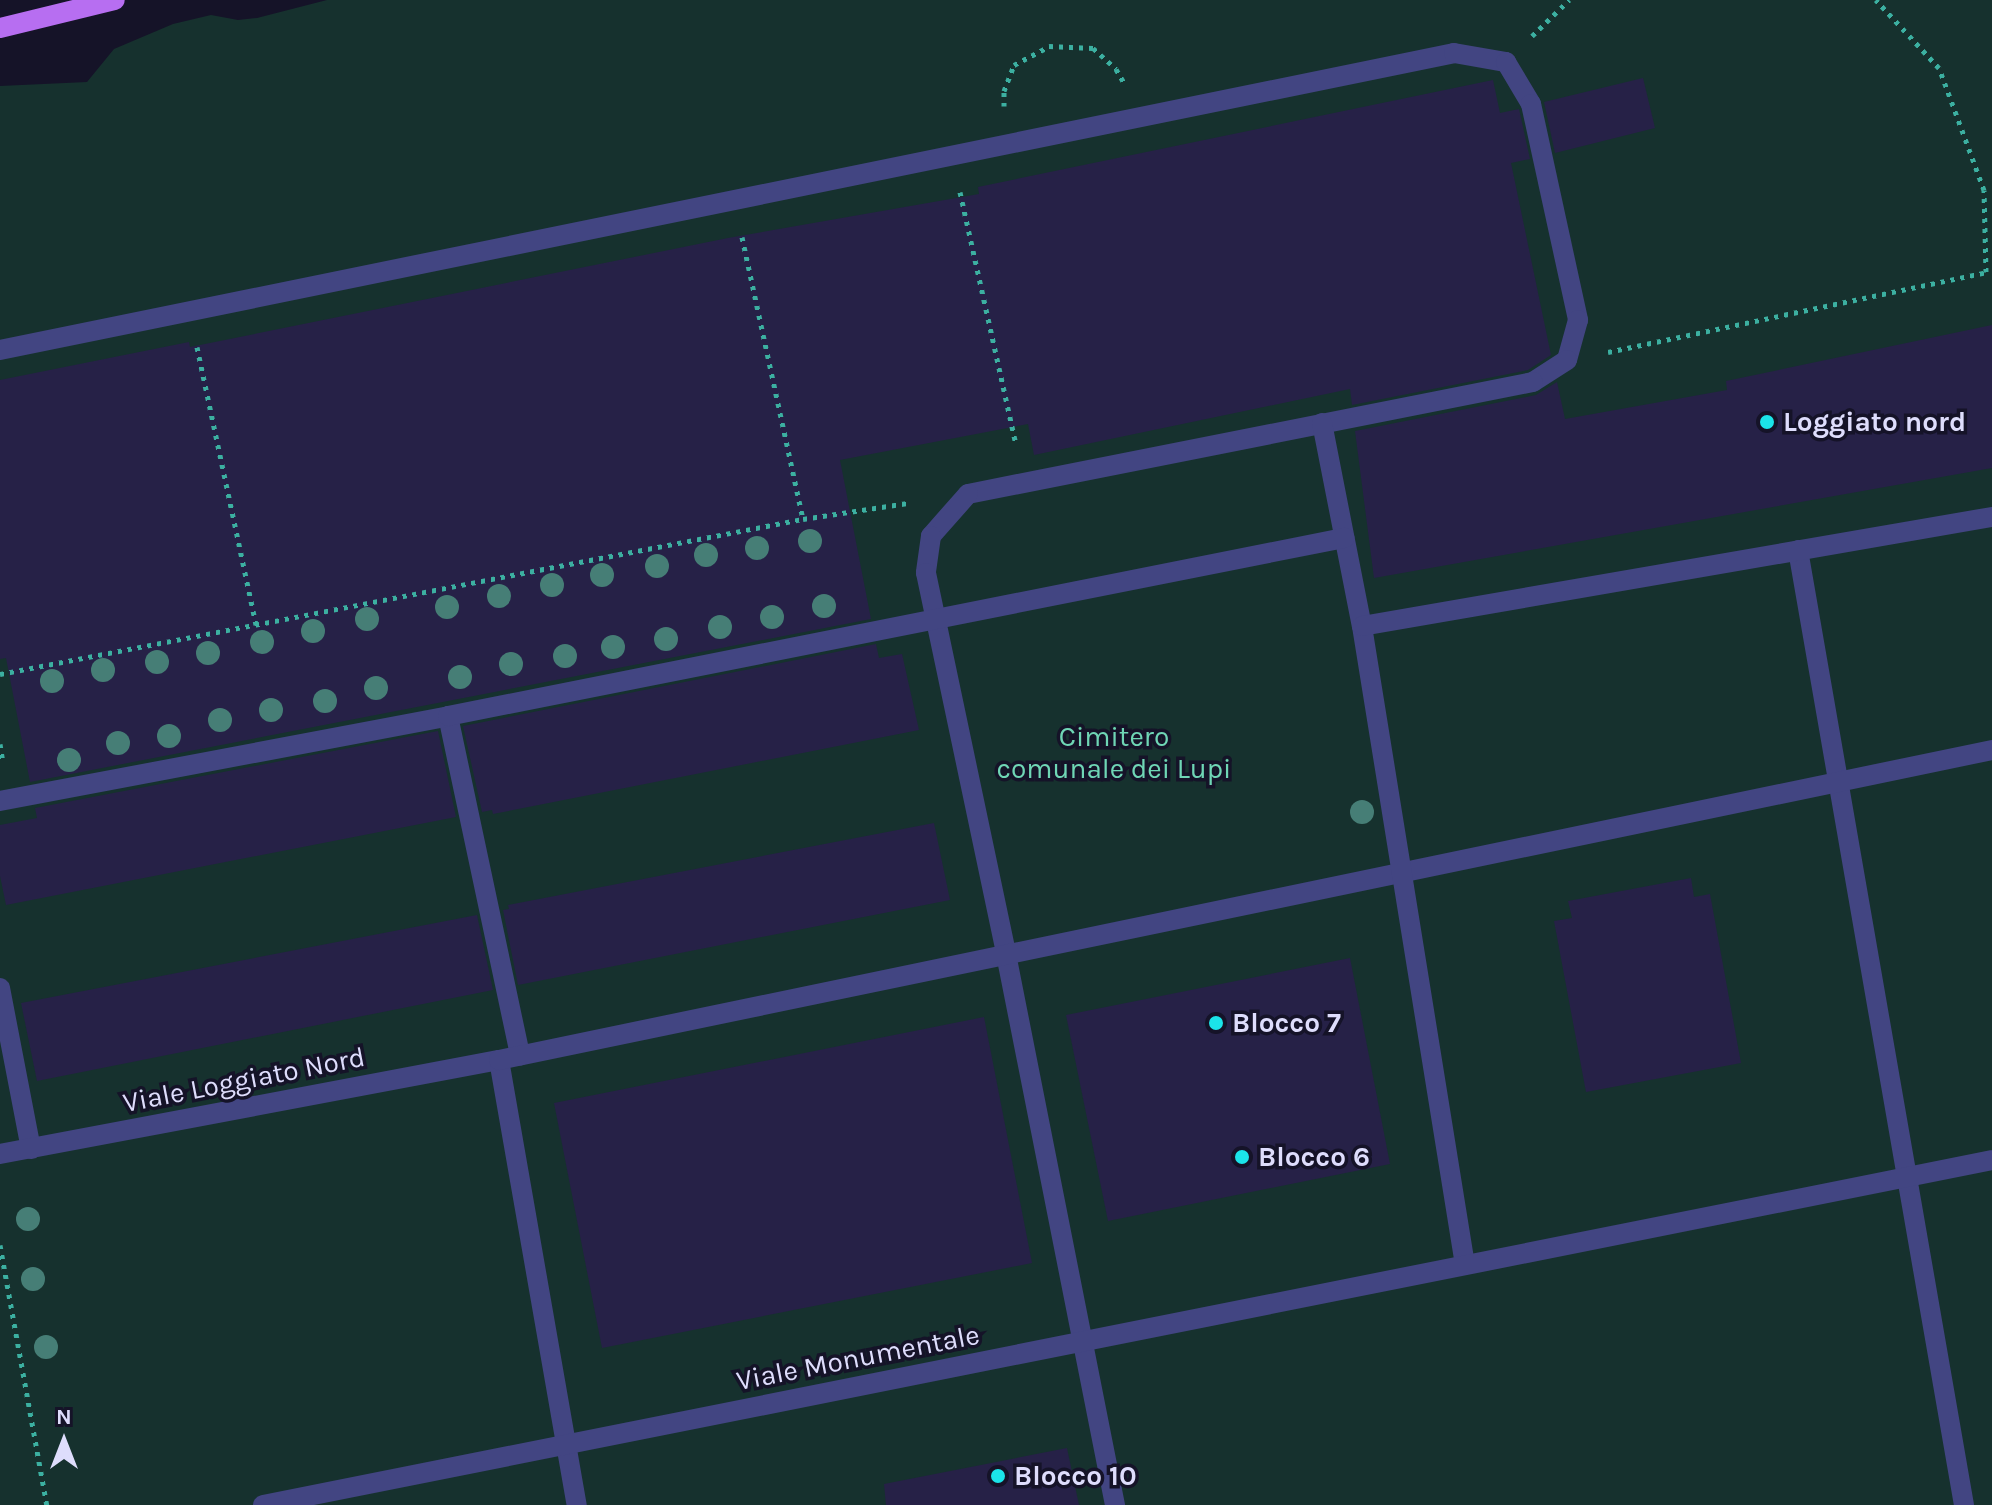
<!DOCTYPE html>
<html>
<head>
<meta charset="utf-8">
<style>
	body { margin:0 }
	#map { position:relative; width:1992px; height:1505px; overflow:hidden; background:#151328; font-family:Karla,sans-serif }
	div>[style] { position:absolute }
	.green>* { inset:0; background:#16312e }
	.building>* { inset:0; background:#262147 }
	.path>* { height:5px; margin-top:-2.5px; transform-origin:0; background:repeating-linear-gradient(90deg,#3cb0a1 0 4px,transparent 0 10px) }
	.minor>* { height:20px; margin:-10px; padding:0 10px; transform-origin:10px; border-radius:10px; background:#424582 }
	.major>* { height:20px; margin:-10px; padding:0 10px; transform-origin:10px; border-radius:10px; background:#b76ef1 }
	.trees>* { width:24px; height:24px; margin:-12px; border-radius:50%; background:#467e76 }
	.dots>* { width:22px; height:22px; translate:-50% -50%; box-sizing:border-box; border:4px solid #151328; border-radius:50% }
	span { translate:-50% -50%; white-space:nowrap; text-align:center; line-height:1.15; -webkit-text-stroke:7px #151328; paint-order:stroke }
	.poi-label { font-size:28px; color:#deddfc; font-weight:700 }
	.left { translate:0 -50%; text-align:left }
	.park-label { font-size:28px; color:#6fd6b5 }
	.street-label { font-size:28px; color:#deddfc }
	.north { position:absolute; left:24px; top:1401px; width:80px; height:80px; -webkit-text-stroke:6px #151328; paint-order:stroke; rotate:0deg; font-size:22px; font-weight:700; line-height:32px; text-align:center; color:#deddfc }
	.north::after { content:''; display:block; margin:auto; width:28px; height:36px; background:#deddfc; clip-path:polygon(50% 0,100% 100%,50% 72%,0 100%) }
</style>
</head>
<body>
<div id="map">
	<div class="green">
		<div style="clip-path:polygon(327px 0,1992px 0,1992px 1505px,0 1505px,0 86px,87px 82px,114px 49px,173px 24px,211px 15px,238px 20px,257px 18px)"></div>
	</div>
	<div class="building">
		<div style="clip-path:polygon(1643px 78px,1655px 128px,1555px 153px,1544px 102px)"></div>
		<div style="clip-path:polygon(1493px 80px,1500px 113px,1519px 109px,1530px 159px,1511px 163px,1551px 355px,1528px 370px,1352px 405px,1350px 389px,1034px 455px,1028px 424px,840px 460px,871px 619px,30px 782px,6px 658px,0 659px,0 380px,189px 342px,190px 347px,728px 238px,979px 194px,978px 187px)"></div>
		<div style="clip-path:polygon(1992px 325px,1992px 468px,1374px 578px,1355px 431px,1536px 395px,1557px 382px,1565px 419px,1727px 390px,1726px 381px)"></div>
		<div style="clip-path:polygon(876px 644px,879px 658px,902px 654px,919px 730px,493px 814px,492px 810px,482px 812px,463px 726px)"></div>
		<div style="clip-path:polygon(438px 731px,456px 817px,6px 905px,0 876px,0 825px,37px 818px,35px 808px)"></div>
		<div style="clip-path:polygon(934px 823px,950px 900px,518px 985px,503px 910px,509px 909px,508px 905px)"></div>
		<div style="clip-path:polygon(1691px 878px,1694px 897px,1710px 894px,1741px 1063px,1586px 1092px,1554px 921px,1572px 918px,1568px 901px)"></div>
		<div style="clip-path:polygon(477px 915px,493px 990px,37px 1081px,21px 1003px)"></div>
		<div style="clip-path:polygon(1350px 958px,1390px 1164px,1108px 1221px,1066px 1015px)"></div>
		<div style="clip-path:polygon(984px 1017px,1032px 1263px,602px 1348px,554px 1103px)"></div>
		<div style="clip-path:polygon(1067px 1448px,1079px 1505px,886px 1505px,884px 1484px)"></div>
	</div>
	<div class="path">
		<div style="left:1532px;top:36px;width:52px;rotate:-44.2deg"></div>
		<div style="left:1004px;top:106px;width:15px;rotate:-90deg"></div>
		<div style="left:1004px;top:91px;width:28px;rotate:-69deg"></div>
		<div style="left:1014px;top:65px;width:40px;rotate:-28deg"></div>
		<div style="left:1049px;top:46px;width:44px;rotate:2.6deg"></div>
		<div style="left:1093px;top:48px;width:31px;rotate:42deg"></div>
		<div style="left:1116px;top:69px;width:16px;rotate:60deg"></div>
		<div style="left:960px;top:192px;width:258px;rotate:77.5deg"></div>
		<div style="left:742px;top:237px;width:289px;rotate:77.8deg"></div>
		<div style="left:197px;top:347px;width:284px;rotate:78deg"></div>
		<div style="left:1608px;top:352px;width:386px;rotate:-11.9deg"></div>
		<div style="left:1986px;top:272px;width:82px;rotate:-91.4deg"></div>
		<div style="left:1984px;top:190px;width:130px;rotate:-110.2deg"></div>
		<div style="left:1939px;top:68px;width:93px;rotate:-132.8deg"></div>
		<div style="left:0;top:674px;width:818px;rotate:-10.93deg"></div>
		<div style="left:803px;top:519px;width:106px;rotate:-8.7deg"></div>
		<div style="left:0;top:744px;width:18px;rotate:81deg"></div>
		<div style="left:0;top:1245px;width:264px;rotate:79.8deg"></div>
	</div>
	<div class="minor">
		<div style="left:0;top:350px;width:1484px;rotate:-11.54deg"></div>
		<div style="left:1454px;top:53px;width:53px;rotate:9.8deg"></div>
		<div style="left:1506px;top:62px;width:49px;rotate:59.2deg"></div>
		<div style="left:1531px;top:104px;width:221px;rotate:77.7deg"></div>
		<div style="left:1578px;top:320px;width:41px;rotate:105.4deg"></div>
		<div style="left:1567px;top:360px;width:40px;rotate:147.1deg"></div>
		<div style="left:1533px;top:382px;width:576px;rotate:168.79deg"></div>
		<div style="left:968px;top:494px;width:56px;rotate:131.4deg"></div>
		<div style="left:931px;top:536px;width:37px;rotate:98deg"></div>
		<div style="left:926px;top:573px;width:389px;rotate:78.1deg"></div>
		<div style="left:1006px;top:954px;width:562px;rotate:78.81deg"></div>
		<div style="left:1322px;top:423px;width:207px;rotate:78.9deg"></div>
		<div style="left:1798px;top:550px;width:969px;rotate:80.14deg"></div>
		<div style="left:448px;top:716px;width:347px;rotate:78deg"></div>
		<div style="left:0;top:801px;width:456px;rotate:-10.7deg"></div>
		<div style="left:448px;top:716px;width:914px;rotate:-11.24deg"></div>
		<div style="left:0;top:988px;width:164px;rotate:79.1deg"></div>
		<div style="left:499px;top:1060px;width:452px;rotate:80.1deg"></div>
		<div style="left:0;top:1154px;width:508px;rotate:-10.67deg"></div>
		<div style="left:499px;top:1060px;width:1525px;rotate:-11.73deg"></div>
		<div style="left:1465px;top:1265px;width:647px;rotate:-99.16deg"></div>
		<div style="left:1362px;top:626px;width:639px;rotate:-9.82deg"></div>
		<div style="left:263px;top:1505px;width:1763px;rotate:-11.28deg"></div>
	</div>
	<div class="major">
		<div style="left:0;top:28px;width:118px;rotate:-13.7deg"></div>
	</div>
	<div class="trees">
		<div style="left:810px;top:541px"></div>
		<div style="left:757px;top:548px"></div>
		<div style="left:706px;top:555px"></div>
		<div style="left:657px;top:566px"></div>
		<div style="left:602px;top:575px"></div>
		<div style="left:552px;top:585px"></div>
		<div style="left:499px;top:596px"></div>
		<div style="left:824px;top:606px"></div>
		<div style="left:447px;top:607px"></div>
		<div style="left:772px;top:617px"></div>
		<div style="left:367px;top:619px"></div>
		<div style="left:720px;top:627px"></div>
		<div style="left:313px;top:631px"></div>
		<div style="left:666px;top:639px"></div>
		<div style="left:262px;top:642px"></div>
		<div style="left:613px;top:647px"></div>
		<div style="left:208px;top:653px"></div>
		<div style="left:565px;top:656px"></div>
		<div style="left:157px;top:662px"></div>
		<div style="left:511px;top:664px"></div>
		<div style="left:103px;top:670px"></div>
		<div style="left:460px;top:677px"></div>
		<div style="left:52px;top:681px"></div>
		<div style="left:376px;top:688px"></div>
		<div style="left:325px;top:701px"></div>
		<div style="left:271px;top:710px"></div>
		<div style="left:220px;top:720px"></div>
		<div style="left:169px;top:736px"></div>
		<div style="left:118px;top:743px"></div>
		<div style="left:69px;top:760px"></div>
		<div style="left:1362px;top:812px"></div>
		<div style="left:28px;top:1219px"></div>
		<div style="left:33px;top:1279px"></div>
		<div style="left:46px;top:1347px"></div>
	</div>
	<div class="dots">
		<div style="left:1767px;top:422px;background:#1be4e9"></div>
		<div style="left:1216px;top:1023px;background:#1be4e9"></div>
		<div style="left:1242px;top:1157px;background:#1be4e9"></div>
		<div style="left:998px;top:1476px;background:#1be4e9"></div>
	</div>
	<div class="poi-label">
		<span class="left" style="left:1783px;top:422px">Loggiato nord</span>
		<span class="left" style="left:1232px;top:1023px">Blocco 7</span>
		<span class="left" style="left:1258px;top:1157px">Blocco 6</span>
		<span class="left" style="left:1014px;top:1476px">Blocco 10</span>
	</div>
	<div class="park-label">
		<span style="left:1114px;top:753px">Cimitero<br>comunale dei Lupi</span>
	</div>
	<div class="street-label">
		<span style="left:244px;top:1080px;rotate:-11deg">Viale Loggiato Nord</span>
		<span style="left:858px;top:1358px;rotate:-11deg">Viale Monumentale</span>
	</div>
	<div class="north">N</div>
</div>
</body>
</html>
